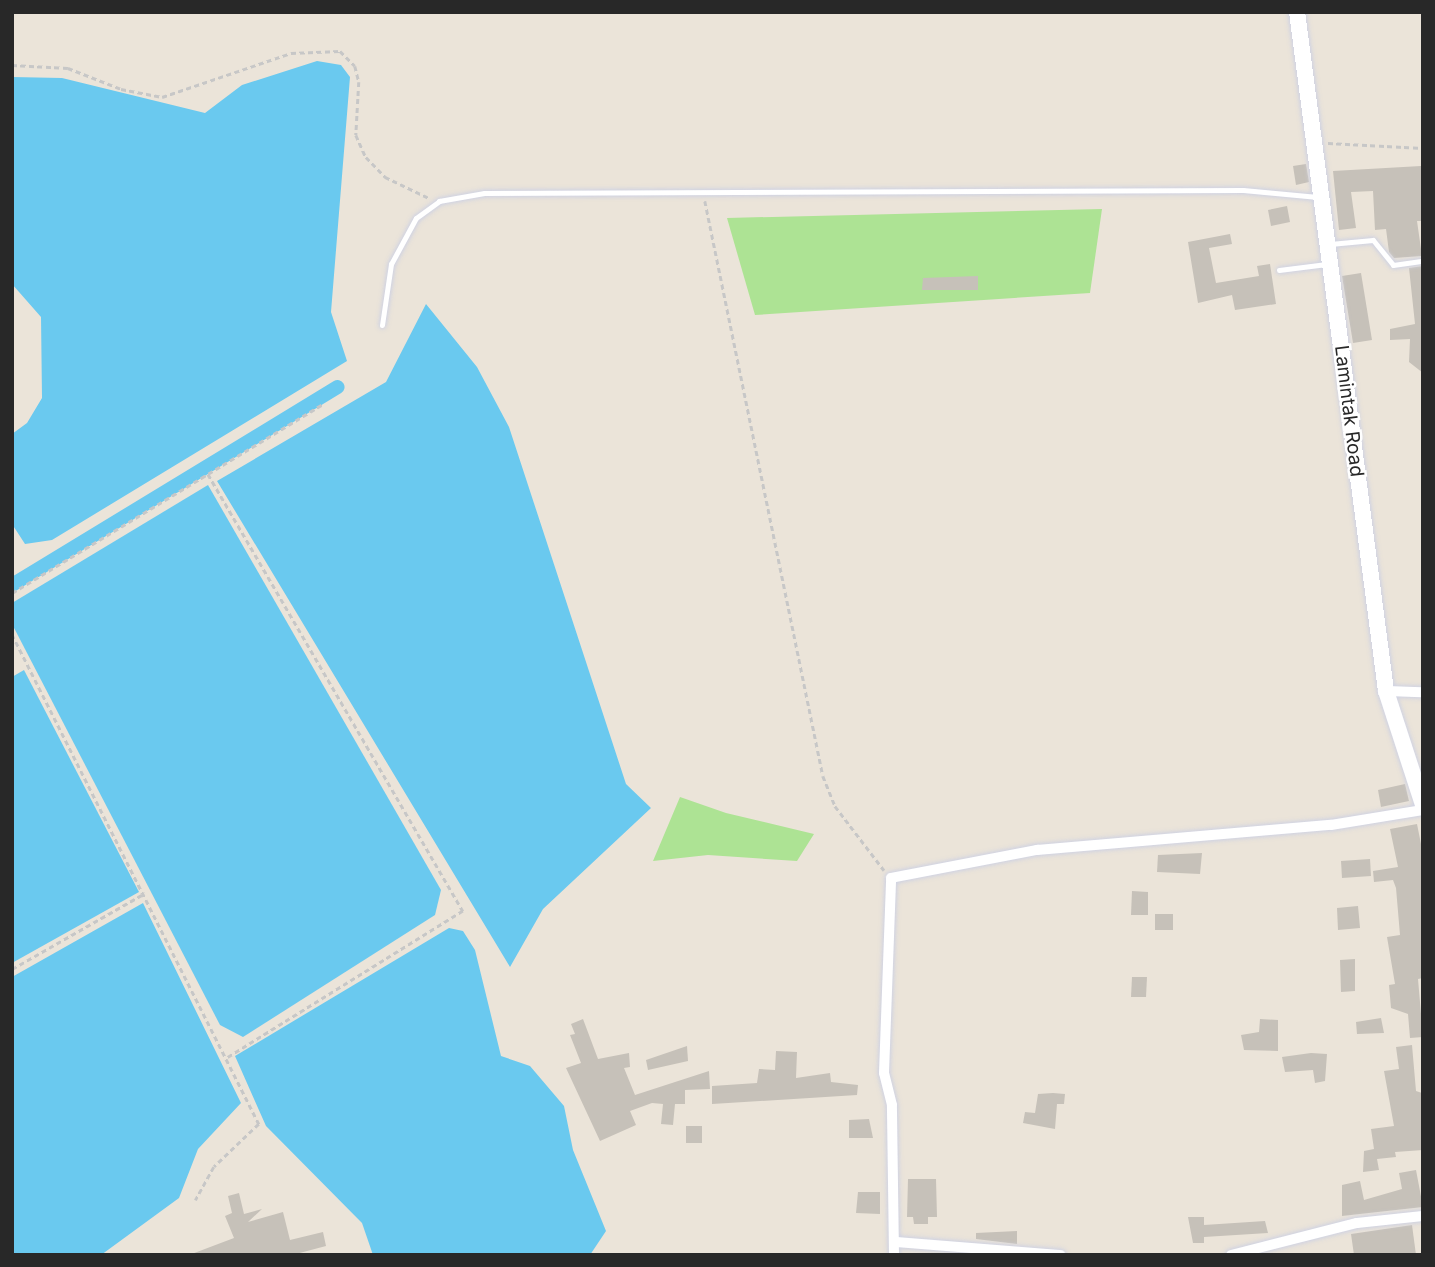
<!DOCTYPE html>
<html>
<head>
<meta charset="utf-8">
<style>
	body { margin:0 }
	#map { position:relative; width:1435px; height:1267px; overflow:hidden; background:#ebe4d9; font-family:Inter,sans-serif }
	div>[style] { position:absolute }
	.green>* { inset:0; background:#ade394 }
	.water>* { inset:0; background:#6ac9ef }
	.canal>* { height:14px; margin:-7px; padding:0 7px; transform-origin:7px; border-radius:7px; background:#6ac9ef }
	.building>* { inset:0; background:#c6c1b9 }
	.path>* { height:2.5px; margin-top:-1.25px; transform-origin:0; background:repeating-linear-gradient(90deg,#c7c7c7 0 5px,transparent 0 8.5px) }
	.roads { filter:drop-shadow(0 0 2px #cfd2e2) drop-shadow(0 0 2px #cfd2e2) }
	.service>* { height:5px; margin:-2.5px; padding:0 2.5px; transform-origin:2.5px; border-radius:2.5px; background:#fff }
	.minor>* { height:10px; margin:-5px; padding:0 5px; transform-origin:5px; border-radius:5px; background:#fff }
	.secondary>* { height:16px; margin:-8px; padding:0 8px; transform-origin:8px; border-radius:8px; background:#fff }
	span { translate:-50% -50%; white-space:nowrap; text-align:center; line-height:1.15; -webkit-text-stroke:5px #fff; paint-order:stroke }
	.street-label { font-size:19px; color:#282828 }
	.frame { position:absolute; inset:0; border:14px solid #282828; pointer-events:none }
</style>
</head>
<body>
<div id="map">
	<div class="green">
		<div style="clip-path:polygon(1102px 209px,1090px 293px,755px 315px,727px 218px)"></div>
		<div style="clip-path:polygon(680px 797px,726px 813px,814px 834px,797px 861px,708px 855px,653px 861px)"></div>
	</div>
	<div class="water">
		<div style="clip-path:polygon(317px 61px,341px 65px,350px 77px,331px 312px,347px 361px,52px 540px,25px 544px,12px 524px,12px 434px,27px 423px,42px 398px,41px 317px,12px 284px,12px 77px,62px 78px,205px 113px,242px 85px)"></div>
		<div style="clip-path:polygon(426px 304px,477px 367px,509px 427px,626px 784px,651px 808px,543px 909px,510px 967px,217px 481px,386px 382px)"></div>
		<div style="clip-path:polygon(208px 485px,441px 890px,435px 915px,243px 1037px,220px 1025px,12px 624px,12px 603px)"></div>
		<div style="clip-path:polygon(24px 670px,139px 892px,12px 963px,12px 677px)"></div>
		<div style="clip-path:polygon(143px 903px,241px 1103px,198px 1149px,179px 1198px,101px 1255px,12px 1255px,12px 977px)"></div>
		<div style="clip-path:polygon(449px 928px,463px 931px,475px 950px,501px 1056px,530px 1066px,564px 1106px,573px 1150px,606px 1231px,590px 1255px,373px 1255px,362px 1223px,266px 1126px,235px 1056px)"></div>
	</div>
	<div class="canal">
		<div style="left:12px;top:585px;width:381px;rotate:-31.3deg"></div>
	</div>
	<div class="building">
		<div style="clip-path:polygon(1306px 164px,1309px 182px,1296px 185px,1293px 166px)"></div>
		<div style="clip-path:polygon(1421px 166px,1423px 221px,1417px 221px,1422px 256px,1394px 258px,1389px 252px,1386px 229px,1375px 230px,1373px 191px,1351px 192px,1356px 228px,1339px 230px,1333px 171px)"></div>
		<div style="clip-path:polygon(1287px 206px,1290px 222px,1271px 226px,1268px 210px)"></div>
		<div style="clip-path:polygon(1230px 234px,1232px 244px,1209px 248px,1216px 283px,1259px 276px,1257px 266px,1270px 264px,1276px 304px,1235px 310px,1232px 295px,1198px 303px,1188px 242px)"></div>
		<div style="clip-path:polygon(1423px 266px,1423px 373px,1409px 362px,1410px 339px,1390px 340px,1390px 329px,1415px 324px,1409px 268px)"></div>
		<div style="clip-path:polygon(1361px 273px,1372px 340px,1353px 343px,1342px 276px)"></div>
		<div style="clip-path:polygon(978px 276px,978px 290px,922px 290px,923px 278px)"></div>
		<div style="clip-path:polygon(1405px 784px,1409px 801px,1381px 807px,1378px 790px)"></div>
		<div style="clip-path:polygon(1417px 824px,1423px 854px,1423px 978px,1418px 979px,1423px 1037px,1410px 1038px,1408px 1014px,1391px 1008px,1389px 985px,1395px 984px,1387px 937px,1400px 935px,1396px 888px,1393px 880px,1374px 882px,1373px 871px,1398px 867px,1390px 829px)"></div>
		<div style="clip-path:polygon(1202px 853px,1200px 874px,1157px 872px,1158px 855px)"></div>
		<div style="clip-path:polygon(1370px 859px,1371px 876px,1342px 878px,1341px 861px)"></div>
		<div style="clip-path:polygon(1132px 891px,1148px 892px,1148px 915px,1131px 915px)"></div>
		<div style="clip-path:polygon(1358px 906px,1360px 928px,1338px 930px,1337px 908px)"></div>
		<div style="clip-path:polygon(1155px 914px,1173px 914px,1173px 930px,1155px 930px)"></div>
		<div style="clip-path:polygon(1355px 959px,1355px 991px,1341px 992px,1340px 960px)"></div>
		<div style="clip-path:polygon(1132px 977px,1147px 977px,1146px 997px,1131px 997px)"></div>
		<div style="clip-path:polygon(1381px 1018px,1384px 1033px,1357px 1034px,1356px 1022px)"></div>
		<div style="clip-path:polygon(583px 1019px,598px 1059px,629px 1053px,630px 1067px,624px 1068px,635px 1095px,709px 1071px,710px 1089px,685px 1090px,685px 1104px,675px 1104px,673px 1125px,661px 1124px,663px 1104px,652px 1103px,630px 1111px,636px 1125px,600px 1141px,566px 1068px,581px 1063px,570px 1035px,575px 1034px,571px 1024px)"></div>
		<div style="clip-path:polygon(1260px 1019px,1278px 1020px,1278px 1051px,1244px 1050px,1241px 1035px,1259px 1032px)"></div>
		<div style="clip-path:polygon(1412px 1045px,1416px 1091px,1422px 1093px,1423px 1150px,1395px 1152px,1396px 1157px,1377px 1159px,1379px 1170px,1363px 1172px,1364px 1151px,1374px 1149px,1371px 1129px,1394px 1126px,1384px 1071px,1399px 1069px,1396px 1047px)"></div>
		<div style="clip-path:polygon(687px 1046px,688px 1061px,648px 1070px,646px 1060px)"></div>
		<div style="clip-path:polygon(776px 1051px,797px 1052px,796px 1078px,830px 1073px,831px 1082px,858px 1085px,857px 1095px,712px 1104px,712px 1086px,757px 1083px,759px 1069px,775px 1070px)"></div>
		<div style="clip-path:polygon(1311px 1053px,1327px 1054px,1325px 1081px,1315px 1083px,1313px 1070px,1285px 1072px,1282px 1057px)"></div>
		<div style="clip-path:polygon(1053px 1093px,1065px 1094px,1064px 1104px,1057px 1104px,1055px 1129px,1023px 1123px,1025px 1112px,1035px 1113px,1038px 1094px)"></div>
		<div style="clip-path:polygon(869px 1119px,873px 1138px,849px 1138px,849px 1120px)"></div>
		<div style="clip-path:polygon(686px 1126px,702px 1126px,702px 1143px,686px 1143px)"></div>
		<div style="clip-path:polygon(1416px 1170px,1423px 1207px,1342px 1216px,1342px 1185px,1360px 1181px,1364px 1200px,1402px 1189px,1399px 1173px)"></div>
		<div style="clip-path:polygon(908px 1179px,936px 1179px,937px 1217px,928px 1217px,928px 1224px,914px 1224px,913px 1217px,907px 1217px)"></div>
		<div style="clip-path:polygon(858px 1192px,880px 1192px,880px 1214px,856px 1213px)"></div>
		<div style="clip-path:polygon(239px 1193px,244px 1214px,262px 1209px,248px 1222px,283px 1212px,290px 1240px,323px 1232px,326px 1246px,292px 1255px,189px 1255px,234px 1238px,225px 1216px,232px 1213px,228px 1196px)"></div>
		<div style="clip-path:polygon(1188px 1217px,1204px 1217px,1204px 1225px,1265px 1221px,1268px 1233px,1204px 1237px,1204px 1243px,1193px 1243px)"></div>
		<div style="clip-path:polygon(1412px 1225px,1416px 1255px,1354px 1255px,1351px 1234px)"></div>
		<div style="clip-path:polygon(1017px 1231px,1017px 1244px,976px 1239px,976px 1233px)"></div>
	</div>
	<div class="path">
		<div style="left:12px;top:65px;width:56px;rotate:3.1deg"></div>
		<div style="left:68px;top:68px;width:57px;rotate:21.6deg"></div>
		<div style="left:121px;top:89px;width:42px;rotate:11deg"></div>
		<div style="left:162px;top:97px;width:136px;rotate:-18.8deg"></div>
		<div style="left:291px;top:53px;width:49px;rotate:-2.3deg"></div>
		<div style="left:340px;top:51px;width:21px;rotate:45deg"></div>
		<div style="left:355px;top:66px;width:16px;rotate:76deg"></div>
		<div style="left:359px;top:82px;width:53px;rotate:93.2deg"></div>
		<div style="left:356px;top:135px;width:24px;rotate:66deg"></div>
		<div style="left:366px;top:157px;width:28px;rotate:46deg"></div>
		<div style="left:385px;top:177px;width:49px;rotate:25.5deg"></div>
		<div style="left:1328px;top:143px;width:95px;rotate:3deg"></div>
		<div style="left:705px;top:201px;width:587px;rotate:78.4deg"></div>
		<div style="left:823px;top:776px;width:32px;rotate:68deg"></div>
		<div style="left:835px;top:806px;width:81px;rotate:52.6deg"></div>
		<div style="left:208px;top:474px;width:506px;rotate:59.74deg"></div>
		<div style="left:463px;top:911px;width:277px;rotate:148.1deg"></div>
		<div style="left:12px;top:593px;width:364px;rotate:-31.3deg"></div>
		<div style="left:12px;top:634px;width:549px;rotate:63.25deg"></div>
		<div style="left:259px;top:1124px;width:62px;rotate:136.3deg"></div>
		<div style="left:214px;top:1167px;width:38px;rotate:119deg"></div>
		<div style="left:12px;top:969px;width:153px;rotate:-29.7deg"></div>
	</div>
	<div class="roads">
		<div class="service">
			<div style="left:1330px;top:244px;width:43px;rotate:-5.3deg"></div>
			<div style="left:1373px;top:240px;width:32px;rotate:51deg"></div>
			<div style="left:1393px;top:265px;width:30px;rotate:-8deg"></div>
			<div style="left:1279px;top:270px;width:48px;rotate:-7.1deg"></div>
			<div style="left:382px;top:325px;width:62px;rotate:-81.6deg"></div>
			<div style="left:391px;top:264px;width:52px;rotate:-61.5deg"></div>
			<div style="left:416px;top:218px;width:29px;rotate:-36deg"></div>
			<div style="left:439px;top:201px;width:46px;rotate:-10.1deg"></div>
			<div style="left:484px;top:193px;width:759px;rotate:-0.23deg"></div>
			<div style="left:1243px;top:190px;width:75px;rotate:5.3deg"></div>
		</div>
		<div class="minor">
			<div style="left:1386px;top:691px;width:37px;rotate:2deg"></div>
			<div style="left:895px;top:1242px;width:166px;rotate:4.5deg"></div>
			<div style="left:894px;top:1255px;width:150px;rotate:-90.8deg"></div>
			<div style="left:892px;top:1105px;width:33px;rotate:-104deg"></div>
			<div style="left:884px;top:1073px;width:195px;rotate:-87.9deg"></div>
			<div style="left:891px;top:878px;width:149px;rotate:-10.9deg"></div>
			<div style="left:1037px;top:850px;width:295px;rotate:-4.9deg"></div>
			<div style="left:1331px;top:825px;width:93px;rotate:-9.3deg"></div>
			<div style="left:1231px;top:1255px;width:130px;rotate:-14.3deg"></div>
			<div style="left:1357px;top:1223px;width:66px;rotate:-6.1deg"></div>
		</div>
		<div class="secondary">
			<div style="left:1297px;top:12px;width:685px;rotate:82.53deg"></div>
			<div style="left:1386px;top:691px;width:120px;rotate:72deg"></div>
		</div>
	</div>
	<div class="street-label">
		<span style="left:1349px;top:411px;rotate:83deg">Lamintak Road</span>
	</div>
	<div class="frame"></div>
</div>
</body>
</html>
